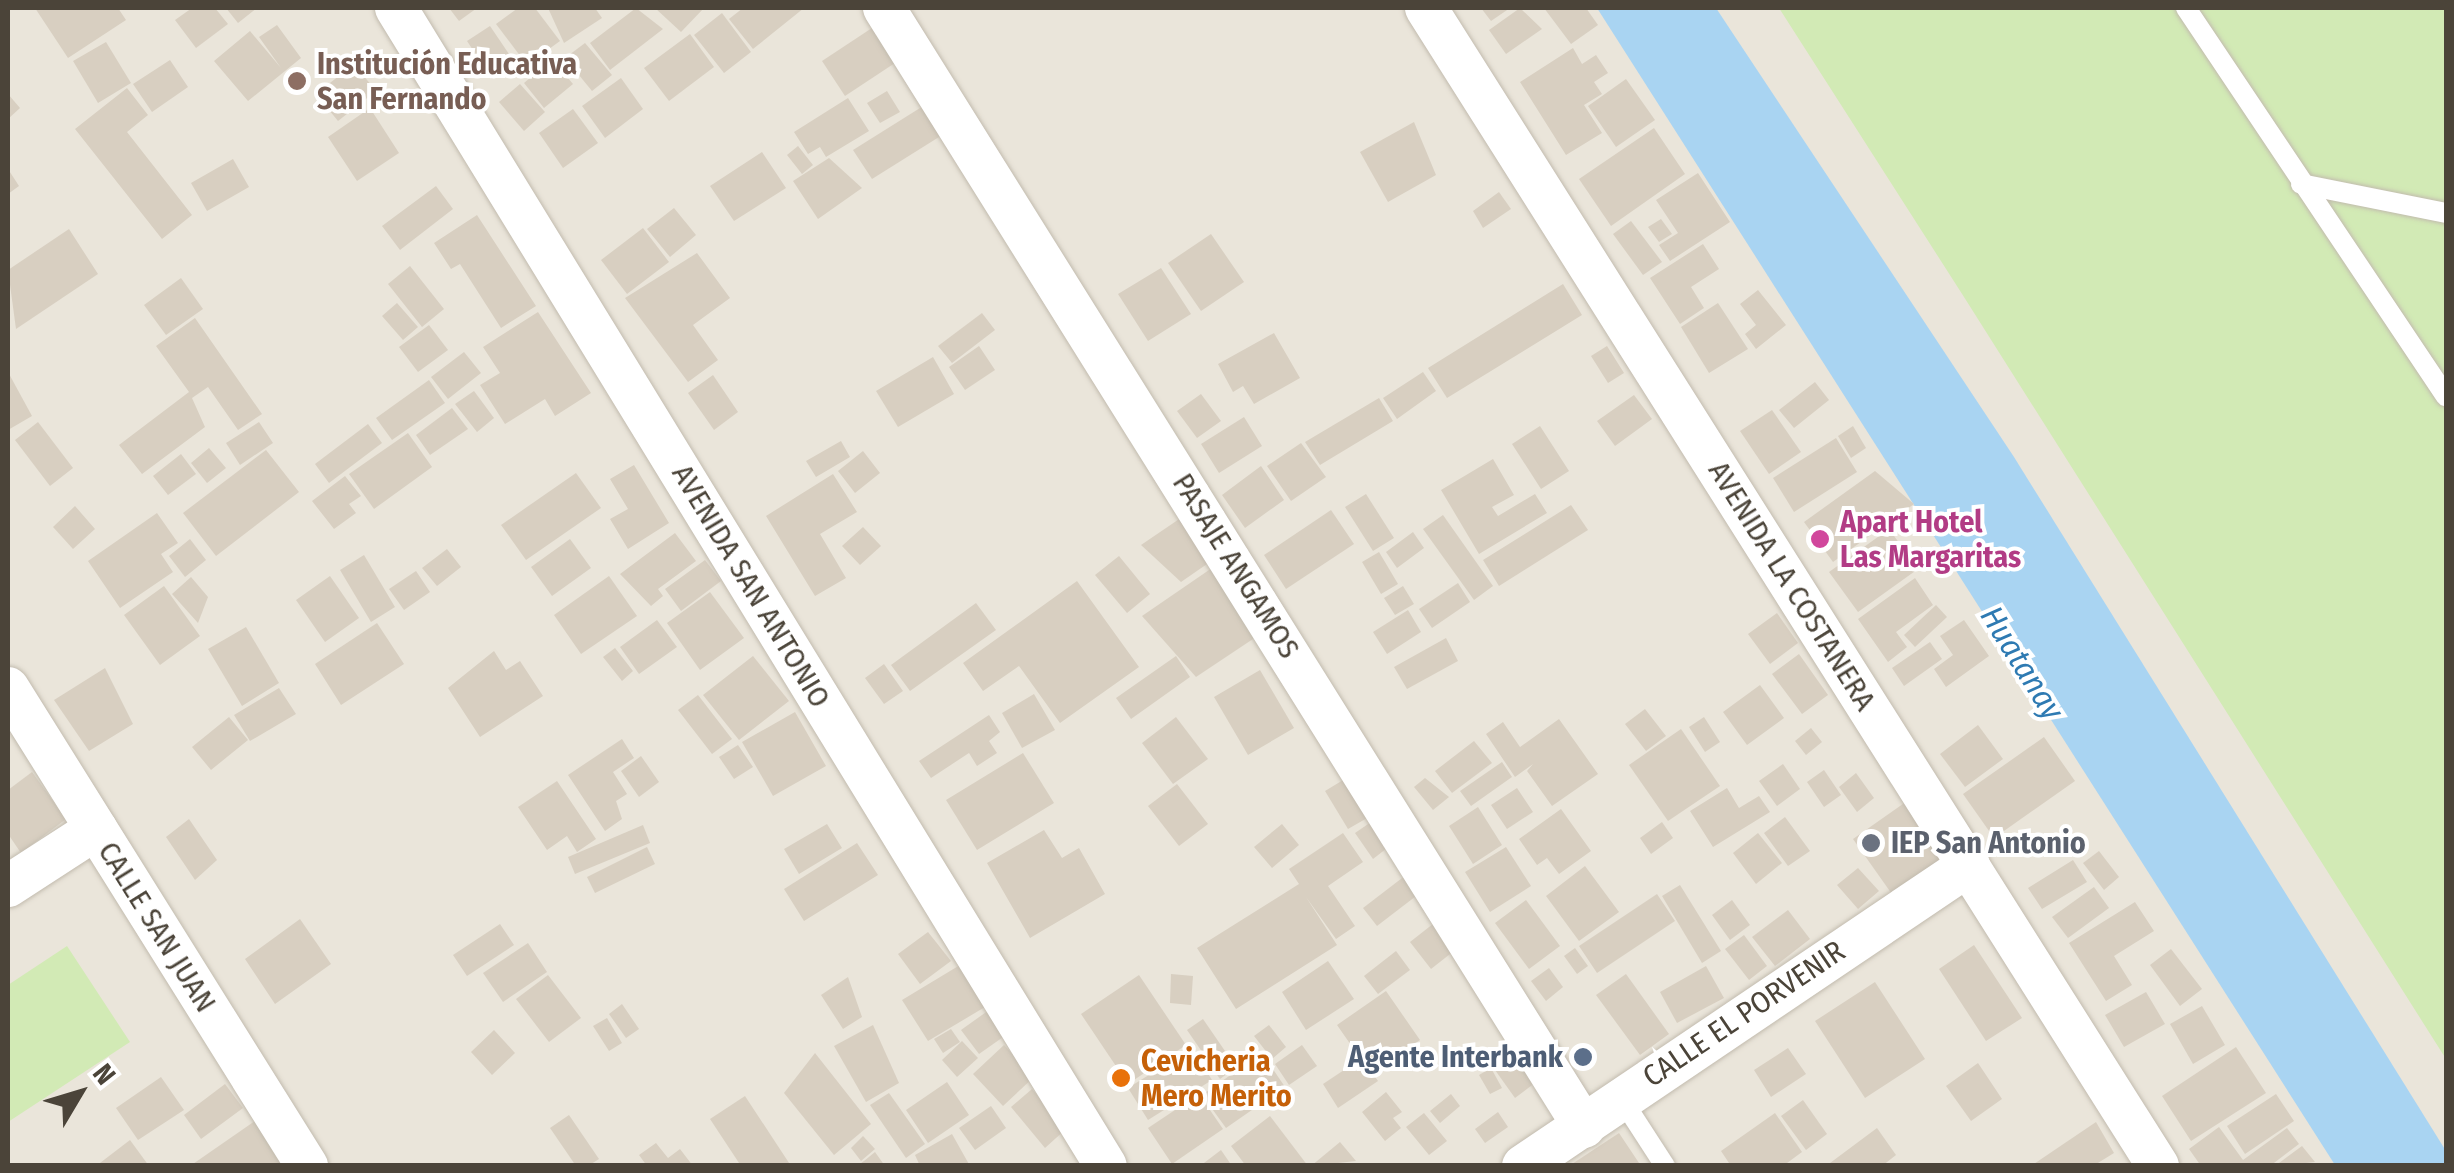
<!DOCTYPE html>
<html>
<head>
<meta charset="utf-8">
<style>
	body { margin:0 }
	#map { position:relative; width:2454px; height:1173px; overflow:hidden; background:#f6f3ec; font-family:"Fira Sans Condensed",sans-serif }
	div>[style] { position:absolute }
	.residential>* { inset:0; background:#eae5da }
	.green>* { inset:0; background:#d2eab5 }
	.water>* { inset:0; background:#a9d4f2 }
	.building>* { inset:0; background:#d8cfc1 }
	.roads { filter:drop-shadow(0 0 2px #c2bbae) drop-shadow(0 0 2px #c2bbae) }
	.service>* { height:20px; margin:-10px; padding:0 10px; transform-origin:10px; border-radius:10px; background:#fff }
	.minor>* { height:42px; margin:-21px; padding:0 21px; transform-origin:21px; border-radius:21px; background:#fff }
	.dots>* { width:28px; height:28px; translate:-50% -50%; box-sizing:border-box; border:5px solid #fff; border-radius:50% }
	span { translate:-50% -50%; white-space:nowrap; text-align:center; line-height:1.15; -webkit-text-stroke:8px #fff; paint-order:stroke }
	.education-label { font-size:30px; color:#785e54; font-weight:700 }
	.left { translate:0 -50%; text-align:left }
	.hotel-label { font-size:30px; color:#b23c85; font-weight:700 }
	.street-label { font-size:30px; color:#4b4439 }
	.worship-label { font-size:30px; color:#5b616d; font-weight:700 }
	.service-label { font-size:30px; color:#4e5e75; font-weight:700 }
	.right { translate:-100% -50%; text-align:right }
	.food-label { font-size:30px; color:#c56008; font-weight:700 }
	.water-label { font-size:32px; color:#2e7ab2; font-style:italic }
	.frame { position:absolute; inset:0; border:10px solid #4b4439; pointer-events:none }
	.north { position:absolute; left:30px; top:1043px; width:100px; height:100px; -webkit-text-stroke:8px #fff; paint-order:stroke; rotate:52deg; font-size:28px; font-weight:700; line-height:40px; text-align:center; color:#4b4439 }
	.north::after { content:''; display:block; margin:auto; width:35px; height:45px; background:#4b4439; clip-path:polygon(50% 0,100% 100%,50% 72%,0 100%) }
</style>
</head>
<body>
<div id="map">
	<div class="residential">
		<div style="clip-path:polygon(8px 8px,2446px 8px,2446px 1165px,8px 1165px)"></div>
	</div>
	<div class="green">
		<div style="clip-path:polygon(1779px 8px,2446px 8px,2446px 1059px,1964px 297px)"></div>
		<div style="clip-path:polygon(67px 946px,130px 1042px,8px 1122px,8px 985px)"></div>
	</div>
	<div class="water">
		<div style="clip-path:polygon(1597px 8px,1716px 8px,2014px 457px,2446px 1151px,2446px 1165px,2335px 1165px)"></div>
	</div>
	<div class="building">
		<div style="clip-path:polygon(35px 8px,118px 8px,126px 20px,68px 58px)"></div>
		<div style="clip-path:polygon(192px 8px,215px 8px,228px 24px,196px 48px,175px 20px)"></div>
		<div style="clip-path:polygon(226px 8px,257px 8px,238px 23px)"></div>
		<div style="clip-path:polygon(449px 8px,477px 8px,459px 21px)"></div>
		<div style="clip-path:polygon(518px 8px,535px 8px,560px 41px,527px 65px,496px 24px)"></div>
		<div style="clip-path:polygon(548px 8px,595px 8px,602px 18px,564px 43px)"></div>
		<div style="clip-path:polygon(636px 8px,663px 29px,610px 70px,590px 43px)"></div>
		<div style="clip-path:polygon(655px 8px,704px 8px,681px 32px)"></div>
		<div style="clip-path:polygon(743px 8px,804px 8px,753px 49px,729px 19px)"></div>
		<div style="clip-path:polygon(1481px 8px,1510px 8px,1491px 21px)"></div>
		<div style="clip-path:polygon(1520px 8px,1542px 29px,1506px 54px,1489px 30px)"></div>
		<div style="clip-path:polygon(1544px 8px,1586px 8px,1598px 25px,1571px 44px)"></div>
		<div style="clip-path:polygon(722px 13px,751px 52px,724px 73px,694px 35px)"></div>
		<div style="clip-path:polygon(878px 24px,901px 59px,845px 96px,822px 61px)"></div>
		<div style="clip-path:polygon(277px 25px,301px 58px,248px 101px,214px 61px,250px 31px,281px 68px,259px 37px)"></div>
		<div style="clip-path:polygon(490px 26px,515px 63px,492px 79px,467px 41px)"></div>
		<div style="clip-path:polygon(690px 34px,714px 67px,669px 101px,644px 68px)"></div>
		<div style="clip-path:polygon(106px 42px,131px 83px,98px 103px,73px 61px)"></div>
		<div style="clip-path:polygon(585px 43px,612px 75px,592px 91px,565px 58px)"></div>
		<div style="clip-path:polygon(1573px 48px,1582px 64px,1596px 55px,1608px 73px,1594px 82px,1602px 94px,1584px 105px,1602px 133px,1566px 155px,1520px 82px)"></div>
		<div style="clip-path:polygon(552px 59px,573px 84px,544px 108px,524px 83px)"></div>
		<div style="clip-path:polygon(170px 60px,188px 87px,152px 112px,133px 84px)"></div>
		<div style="clip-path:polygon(354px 64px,376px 91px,338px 121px,316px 94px)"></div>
		<div style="clip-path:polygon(621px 78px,643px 109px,605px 138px,582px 106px)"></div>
		<div style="clip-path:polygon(1626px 79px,1655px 120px,1616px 147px,1588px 106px)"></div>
		<div style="clip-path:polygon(520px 84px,545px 112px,524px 131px,499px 102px)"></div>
		<div style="clip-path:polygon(127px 88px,148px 115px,127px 132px,192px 215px,162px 239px,75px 129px)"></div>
		<div style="clip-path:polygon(887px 91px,900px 112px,880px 123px,867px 103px)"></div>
		<div style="clip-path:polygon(8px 94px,20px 108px,8px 119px)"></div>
		<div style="clip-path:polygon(848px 98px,869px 131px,826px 157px,820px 147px,808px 154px,794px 132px)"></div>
		<div style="clip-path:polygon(936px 98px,955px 127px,872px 179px,853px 150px)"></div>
		<div style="clip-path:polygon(370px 108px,399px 153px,357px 181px,328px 137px)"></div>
		<div style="clip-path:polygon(573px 109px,598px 143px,563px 168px,539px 133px)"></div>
		<div style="clip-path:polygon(1414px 122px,1436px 175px,1388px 202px,1360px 152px)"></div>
		<div style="clip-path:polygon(1654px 128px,1685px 174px,1611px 226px,1579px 179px)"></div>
		<div style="clip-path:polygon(798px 146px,813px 165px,802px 174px,787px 155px)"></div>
		<div style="clip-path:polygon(762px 152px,786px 188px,734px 221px,710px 186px)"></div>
		<div style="clip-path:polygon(829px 158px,862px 188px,818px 219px,793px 181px)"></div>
		<div style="clip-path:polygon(233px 159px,249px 187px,207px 211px,191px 183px)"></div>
		<div style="clip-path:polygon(8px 169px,19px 186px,8px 194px)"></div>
		<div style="clip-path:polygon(1698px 173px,1730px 222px,1670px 261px,1659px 245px,1678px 233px,1656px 200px)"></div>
		<div style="clip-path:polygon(436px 186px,453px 209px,400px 250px,382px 226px)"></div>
		<div style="clip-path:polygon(1499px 192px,1511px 209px,1483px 228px,1473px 211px)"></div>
		<div style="clip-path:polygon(674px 208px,696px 235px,670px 257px,647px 229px)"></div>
		<div style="clip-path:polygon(477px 215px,536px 306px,501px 328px,460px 264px,451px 269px,434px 243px)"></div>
		<div style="clip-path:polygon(1661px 219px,1672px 234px,1659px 242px,1648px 227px)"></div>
		<div style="clip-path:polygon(1631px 221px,1662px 262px,1643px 275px,1613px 234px)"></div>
		<div style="clip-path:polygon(643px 228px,669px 262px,627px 294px,601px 260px)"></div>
		<div style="clip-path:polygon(69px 229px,98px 274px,16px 329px,8px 270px)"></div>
		<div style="clip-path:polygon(1211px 234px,1244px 282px,1201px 311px,1168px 263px)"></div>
		<div style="clip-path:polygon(1703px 244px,1719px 269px,1691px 287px,1704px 308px,1680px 324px,1650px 278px)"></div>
		<div style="clip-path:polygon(697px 253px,730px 298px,693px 325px,718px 360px,688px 382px,625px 298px)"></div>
		<div style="clip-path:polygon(410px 266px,444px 309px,422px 327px,388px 284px)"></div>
		<div style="clip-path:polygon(1161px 268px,1191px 314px,1148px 341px,1118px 294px)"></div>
		<div style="clip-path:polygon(181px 278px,203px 309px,166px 335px,144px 305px)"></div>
		<div style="clip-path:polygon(1563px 284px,1582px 315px,1447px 398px,1428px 368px)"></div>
		<div style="clip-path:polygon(1758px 290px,1786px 325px,1756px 349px,1745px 334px,1756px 325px,1740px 304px)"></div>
		<div style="clip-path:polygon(397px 303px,418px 327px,403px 340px,382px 316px)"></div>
		<div style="clip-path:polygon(1718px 303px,1748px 349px,1709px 373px,1681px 327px)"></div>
		<div style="clip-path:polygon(538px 312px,591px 393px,555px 416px,545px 399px,505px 424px,480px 385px,500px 373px,483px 347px)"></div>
		<div style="clip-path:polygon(982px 313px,995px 330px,952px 363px,938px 346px)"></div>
		<div style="clip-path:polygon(195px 318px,262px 414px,238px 430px,208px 387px,192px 398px,205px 427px,142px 474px,119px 445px,189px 392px,156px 346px)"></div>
		<div style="clip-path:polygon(429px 325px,448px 350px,418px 372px,399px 347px)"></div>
		<div style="clip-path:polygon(1274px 333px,1300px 378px,1254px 404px,1243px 386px,1233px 392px,1218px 364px)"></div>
		<div style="clip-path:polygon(979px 346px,995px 370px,965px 390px,949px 367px)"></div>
		<div style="clip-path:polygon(1607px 346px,1624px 373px,1608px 383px,1591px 356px)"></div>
		<div style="clip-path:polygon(464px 352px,481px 373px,448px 399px,431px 377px)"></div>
		<div style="clip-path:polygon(933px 357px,954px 394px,898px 427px,876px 391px)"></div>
		<div style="clip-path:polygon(8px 372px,32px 416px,8px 430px)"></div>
		<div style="clip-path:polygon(1423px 372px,1436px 391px,1397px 419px,1383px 398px)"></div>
		<div style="clip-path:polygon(713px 375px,738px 412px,714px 430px,688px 393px)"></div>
		<div style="clip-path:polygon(429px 380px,445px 403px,392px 440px,376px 418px)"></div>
		<div style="clip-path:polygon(1815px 382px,1829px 400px,1794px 428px,1779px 410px)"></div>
		<div style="clip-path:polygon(474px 391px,494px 418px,477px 432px,455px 404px)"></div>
		<div style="clip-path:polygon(1201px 394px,1221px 421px,1197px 438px,1177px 411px)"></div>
		<div style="clip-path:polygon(1634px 395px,1652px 419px,1615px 446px,1597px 421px)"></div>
		<div style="clip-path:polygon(1379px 398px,1393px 421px,1320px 465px,1305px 442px)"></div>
		<div style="clip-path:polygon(452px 408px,468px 429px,430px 455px,416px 435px)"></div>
		<div style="clip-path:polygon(1772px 410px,1801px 452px,1769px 474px,1740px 431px)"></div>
		<div style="clip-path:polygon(1244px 417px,1262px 446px,1219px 473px,1201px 444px)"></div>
		<div style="clip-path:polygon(38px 422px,73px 468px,50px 486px,15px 440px)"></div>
		<div style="clip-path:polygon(259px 422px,273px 443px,240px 465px,226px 443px)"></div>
		<div style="clip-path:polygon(368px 424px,382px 443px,329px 483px,315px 464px)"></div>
		<div style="clip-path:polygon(1540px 426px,1569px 471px,1541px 489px,1512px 444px)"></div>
		<div style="clip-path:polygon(1853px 426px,1866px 448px,1851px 458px,1838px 436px)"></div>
		<div style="clip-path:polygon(408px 433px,432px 467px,374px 509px,349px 474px)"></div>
		<div style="clip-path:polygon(1836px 438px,1857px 472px,1794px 512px,1773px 478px)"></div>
		<div style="clip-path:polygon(841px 441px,850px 457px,816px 477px,806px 461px)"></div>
		<div style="clip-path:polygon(1301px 443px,1326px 477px,1291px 501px,1267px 466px)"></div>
		<div style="clip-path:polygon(209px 448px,226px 468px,207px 483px,191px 463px)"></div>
		<div style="clip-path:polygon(266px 450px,299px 492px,216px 556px,183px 513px)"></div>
		<div style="clip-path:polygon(863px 451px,880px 473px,855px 493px,838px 471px)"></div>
		<div style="clip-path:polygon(181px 454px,196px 474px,168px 495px,153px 476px)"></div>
		<div style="clip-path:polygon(1493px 459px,1514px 495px,1492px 507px,1498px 516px,1535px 494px,1547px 513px,1479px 554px,1441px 490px)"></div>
		<div style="clip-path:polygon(634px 465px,669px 523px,628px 549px,610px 519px,628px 509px,610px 479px)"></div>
		<div style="clip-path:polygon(1261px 466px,1284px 500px,1245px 528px,1222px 495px)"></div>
		<div style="clip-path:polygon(1875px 471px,1914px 504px,1833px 562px,1804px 522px)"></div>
		<div style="clip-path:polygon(576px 473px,601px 508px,526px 560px,501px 525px)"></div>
		<div style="clip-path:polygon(833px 474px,857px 512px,820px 534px,846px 578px,815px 596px,766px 516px)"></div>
		<div style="clip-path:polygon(345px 476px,361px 496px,349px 504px,356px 513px,334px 529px,312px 501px)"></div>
		<div style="clip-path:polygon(1366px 494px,1394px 538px,1373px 551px,1345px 507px)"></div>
		<div style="clip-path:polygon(1571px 505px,1588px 530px,1499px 586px,1483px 560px)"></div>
		<div style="clip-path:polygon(75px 506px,95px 529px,73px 549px,53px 527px)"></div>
		<div style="clip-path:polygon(1331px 510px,1354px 544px,1286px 589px,1264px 555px)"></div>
		<div style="clip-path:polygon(1191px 511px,1220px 555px,1181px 582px,1141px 545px)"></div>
		<div style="clip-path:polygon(157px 513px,178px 543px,161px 554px,173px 572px,120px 608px,88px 561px)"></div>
		<div style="clip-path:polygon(1443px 515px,1493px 586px,1474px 600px,1423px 529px)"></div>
		<div style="clip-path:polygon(863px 527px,881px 546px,860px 565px,842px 546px)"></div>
		<div style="clip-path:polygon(1889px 529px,1918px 569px,1858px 612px,1829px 572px)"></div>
		<div style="clip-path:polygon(1413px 532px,1424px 548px,1397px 568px,1386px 552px)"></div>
		<div style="clip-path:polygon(675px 533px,696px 561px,658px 589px,663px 596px,651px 606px,620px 574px)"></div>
		<div style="clip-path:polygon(190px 539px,206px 560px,185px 577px,169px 556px)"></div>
		<div style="clip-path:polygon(570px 539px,591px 568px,552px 596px,531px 567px)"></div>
		<div style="clip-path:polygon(447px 549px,461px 567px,437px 586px,422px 568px)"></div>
		<div style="clip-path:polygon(1379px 552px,1398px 584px,1381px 594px,1362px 562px)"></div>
		<div style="clip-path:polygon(364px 555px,395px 607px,371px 622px,340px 570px)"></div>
		<div style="clip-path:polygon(1119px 556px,1150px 594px,1127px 613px,1095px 575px)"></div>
		<div style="clip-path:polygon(1228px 557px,1259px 635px,1196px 677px,1142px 616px)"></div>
		<div style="clip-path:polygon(705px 560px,721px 581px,681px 611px,665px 589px)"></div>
		<div style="clip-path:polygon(416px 571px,430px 592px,404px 610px,389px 589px)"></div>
		<div style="clip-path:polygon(330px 576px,359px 618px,325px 642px,296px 600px)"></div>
		<div style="clip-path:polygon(609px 576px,637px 616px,581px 654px,554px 615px)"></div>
		<div style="clip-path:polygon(191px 577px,208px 597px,198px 623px,172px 594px)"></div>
		<div style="clip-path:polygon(1915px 578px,1933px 605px,1896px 632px,1907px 647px,1888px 662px,1858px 619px)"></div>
		<div style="clip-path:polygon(1077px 581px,1139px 667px,1060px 723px,1019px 666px,983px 691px,963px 663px)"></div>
		<div style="clip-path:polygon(1458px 583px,1470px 602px,1432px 628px,1419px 609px)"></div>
		<div style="clip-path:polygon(164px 586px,200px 636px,160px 665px,124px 615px)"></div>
		<div style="clip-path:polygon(1403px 586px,1414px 604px,1395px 615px,1384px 598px)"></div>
		<div style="clip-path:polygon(710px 592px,744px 638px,700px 670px,667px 623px)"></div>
		<div style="clip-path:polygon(976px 603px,996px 630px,910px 691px,891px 665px)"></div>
		<div style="clip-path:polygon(1936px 605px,1947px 617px,1915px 647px,1904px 635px)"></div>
		<div style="clip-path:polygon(1408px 610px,1421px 632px,1387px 654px,1373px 632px)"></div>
		<div style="clip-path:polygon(1777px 613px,1798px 643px,1770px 664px,1748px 634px)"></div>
		<div style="clip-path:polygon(657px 620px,677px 647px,639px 674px,620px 647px)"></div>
		<div style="clip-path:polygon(1964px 620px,1989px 656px,1946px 687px,1934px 669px,1953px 655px,1940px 636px)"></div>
		<div style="clip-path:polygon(377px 623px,404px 664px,341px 705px,315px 664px)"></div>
		<div style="clip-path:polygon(246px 627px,279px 683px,242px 706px,208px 649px)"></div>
		<div style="clip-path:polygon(1446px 638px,1458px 661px,1407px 689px,1394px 667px)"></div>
		<div style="clip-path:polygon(1930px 642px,1942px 659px,1904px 686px,1892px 668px)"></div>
		<div style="clip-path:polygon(615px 648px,633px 671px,622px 681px,603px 657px)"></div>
		<div style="clip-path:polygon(494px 651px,506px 670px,520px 661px,543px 696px,480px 737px,448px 688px)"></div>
		<div style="clip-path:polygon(1799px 654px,1828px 695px,1802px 714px,1772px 674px)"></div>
		<div style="clip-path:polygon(753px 656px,789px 701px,739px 740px,703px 695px)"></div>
		<div style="clip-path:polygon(1176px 656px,1190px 677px,1131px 719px,1116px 698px)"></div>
		<div style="clip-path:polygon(884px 664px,903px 691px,884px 704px,865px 678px)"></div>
		<div style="clip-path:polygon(105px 668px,133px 724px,89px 751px,54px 700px)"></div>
		<div style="clip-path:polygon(1260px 670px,1294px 728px,1248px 755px,1214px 697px)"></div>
		<div style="clip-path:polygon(1760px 685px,1784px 718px,1747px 745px,1723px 712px)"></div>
		<div style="clip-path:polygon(279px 688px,296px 714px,250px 741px,234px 715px)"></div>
		<div style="clip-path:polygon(1034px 694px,1055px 730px,1022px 748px,1002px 713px)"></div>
		<div style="clip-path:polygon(698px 695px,732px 739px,712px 754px,678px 710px)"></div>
		<div style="clip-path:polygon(1645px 709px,1666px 736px,1646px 751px,1625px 724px)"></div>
		<div style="clip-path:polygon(795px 712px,826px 766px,773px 796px,742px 742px)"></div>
		<div style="clip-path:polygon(989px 715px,1000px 732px,989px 741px,997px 753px,977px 766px,969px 753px,931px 778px,919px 761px)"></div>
		<div style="clip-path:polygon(229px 717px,248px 740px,211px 770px,192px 747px)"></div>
		<div style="clip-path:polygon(1176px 717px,1208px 759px,1173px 784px,1142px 743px)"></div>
		<div style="clip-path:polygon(1704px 717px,1720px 742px,1705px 752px,1689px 727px)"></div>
		<div style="clip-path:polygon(1559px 719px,1598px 774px,1552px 806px,1527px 771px,1533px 764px,1515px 777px,1486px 734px,1503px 722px,1520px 747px)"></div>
		<div style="clip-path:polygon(1978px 725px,2003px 759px,1965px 787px,1940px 754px)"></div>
		<div style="clip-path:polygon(1811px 728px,1822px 742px,1806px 755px,1795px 741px)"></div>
		<div style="clip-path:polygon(1681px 729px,1720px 786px,1668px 821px,1629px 765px)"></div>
		<div style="clip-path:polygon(2044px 737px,2075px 781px,1994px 838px,1963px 794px)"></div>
		<div style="clip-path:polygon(622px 739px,634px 758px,613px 772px,627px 794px,616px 801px,622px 819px,605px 831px,568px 775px)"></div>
		<div style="clip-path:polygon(1474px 741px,1492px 763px,1452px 793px,1435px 771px)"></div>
		<div style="clip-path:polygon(738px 745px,753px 767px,734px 779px,719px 757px)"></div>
		<div style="clip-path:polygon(1023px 753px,1054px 803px,977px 850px,946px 800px)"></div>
		<div style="clip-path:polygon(641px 756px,659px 782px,639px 797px,621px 771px)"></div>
		<div style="clip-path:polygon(1502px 762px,1512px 777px,1471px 806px,1460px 791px)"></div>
		<div style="clip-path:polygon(1783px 764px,1800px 789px,1777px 806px,1759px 781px)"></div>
		<div style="clip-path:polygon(1824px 770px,1841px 795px,1824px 807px,1807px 782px)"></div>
		<div style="clip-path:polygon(1358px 771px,1381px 810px,1348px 829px,1325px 791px)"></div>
		<div style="clip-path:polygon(32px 772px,66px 819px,21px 853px,8px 834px,8px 790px)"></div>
		<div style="clip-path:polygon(1856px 773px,1874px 798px,1857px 812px,1839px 787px)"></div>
		<div style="clip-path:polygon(1425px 778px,1449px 797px,1433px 810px,1414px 787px)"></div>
		<div style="clip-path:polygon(557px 781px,596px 839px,577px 852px,567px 836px,547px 850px,518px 807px)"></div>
		<div style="clip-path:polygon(1177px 784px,1208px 824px,1179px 846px,1148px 806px)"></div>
		<div style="clip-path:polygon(1517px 788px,1533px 812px,1507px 829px,1491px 805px)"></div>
		<div style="clip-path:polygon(1727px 788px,1739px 808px,1759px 796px,1770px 812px,1713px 847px,1690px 811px)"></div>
		<div style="clip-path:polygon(1910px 799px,1951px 857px,1894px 897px,1853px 839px)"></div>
		<div style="clip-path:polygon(1478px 807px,1502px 845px,1473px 864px,1449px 826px)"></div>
		<div style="clip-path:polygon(1561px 809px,1591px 851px,1559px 874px,1547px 858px,1537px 865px,1519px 839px)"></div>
		<div style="clip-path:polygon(1785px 817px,1810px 851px,1788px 866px,1764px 833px)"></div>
		<div style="clip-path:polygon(189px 819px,217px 860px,195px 880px,166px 837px)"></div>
		<div style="clip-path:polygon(1374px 820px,1391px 845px,1373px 859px,1355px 833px)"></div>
		<div style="clip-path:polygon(1662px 822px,1673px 838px,1651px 854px,1640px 838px)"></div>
		<div style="clip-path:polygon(827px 824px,842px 848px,799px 874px,784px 849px)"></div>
		<div style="clip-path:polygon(1282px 824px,1299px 845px,1272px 868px,1254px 847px)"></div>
		<div style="clip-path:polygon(643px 825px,650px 843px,575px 874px,568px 857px)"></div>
		<div style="clip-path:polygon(1044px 830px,1062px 858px,1079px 848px,1105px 894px,1030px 938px,987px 863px)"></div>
		<div style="clip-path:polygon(1343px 833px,1363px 862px,1328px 886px,1355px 926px,1336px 939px,1306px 897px,1337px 945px,1236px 1009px,1197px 948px,1299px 884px,1289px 869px)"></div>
		<div style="clip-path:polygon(1758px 833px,1782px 863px,1756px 884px,1733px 853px)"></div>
		<div style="clip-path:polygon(857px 843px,878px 875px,804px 921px,784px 889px)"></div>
		<div style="clip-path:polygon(647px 847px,655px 864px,595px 893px,587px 877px)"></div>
		<div style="clip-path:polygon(1506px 847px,1531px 886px,1490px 912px,1465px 872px)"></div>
		<div style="clip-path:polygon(2099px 851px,2119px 877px,2104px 890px,2083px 863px)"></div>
		<div style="clip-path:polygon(2073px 860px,2087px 882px,2042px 909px,2028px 888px)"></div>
		<div style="clip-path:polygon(1585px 866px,1619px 912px,1579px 941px,1546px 896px)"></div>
		<div style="clip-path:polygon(1858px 868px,1879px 891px,1858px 909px,1837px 885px)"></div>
		<div style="clip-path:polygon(1406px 875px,1420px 893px,1377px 926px,1363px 908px)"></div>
		<div style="clip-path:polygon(1680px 885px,1721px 951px,1702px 963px,1662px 896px)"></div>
		<div style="clip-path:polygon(2094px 887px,2109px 908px,2068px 938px,2052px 917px)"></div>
		<div style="clip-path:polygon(1657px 894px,1675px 921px,1597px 973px,1579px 946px)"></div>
		<div style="clip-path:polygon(1526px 900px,1560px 946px,1529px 969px,1495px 923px)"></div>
		<div style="clip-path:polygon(1732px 900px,1750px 925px,1730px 940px,1712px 915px)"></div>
		<div style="clip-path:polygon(2135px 902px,2154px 931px,2114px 956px,2132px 985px,2106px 1001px,2069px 943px)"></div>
		<div style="clip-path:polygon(1788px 910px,1810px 939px,1775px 966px,1752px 937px)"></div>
		<div style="clip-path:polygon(300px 919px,331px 964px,275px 1004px,245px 959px)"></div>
		<div style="clip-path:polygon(1438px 920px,1459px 947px,1431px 969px,1410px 942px)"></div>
		<div style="clip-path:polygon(500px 924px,514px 945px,467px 976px,453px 955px)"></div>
		<div style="clip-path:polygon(928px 932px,951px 961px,920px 984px,898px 954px)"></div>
		<div style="clip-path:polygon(1744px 935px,1767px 966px,1749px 980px,1725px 949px)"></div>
		<div style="clip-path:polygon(528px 943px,547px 972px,503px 1002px,483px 973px)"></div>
		<div style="clip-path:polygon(1974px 945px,2022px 1018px,1986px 1041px,1939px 969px)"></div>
		<div style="clip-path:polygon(1575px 948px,1588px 966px,1577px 974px,1564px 956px)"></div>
		<div style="clip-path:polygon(2171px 949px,2202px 989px,2180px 1006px,2150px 965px)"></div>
		<div style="clip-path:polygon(1396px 951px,1410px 970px,1378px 994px,1364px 976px)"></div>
		<div style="clip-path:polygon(1328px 961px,1354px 999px,1306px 1030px,1282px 992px)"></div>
		<div style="clip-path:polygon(965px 962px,990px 1004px,928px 1041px,902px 1000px)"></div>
		<div style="clip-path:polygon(1706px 966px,1724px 998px,1677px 1023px,1660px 992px)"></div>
		<div style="clip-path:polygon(1549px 968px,1563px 987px,1546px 1001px,1531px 981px)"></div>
		<div style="clip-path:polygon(1171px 974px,1193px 976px,1191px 1005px,1170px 1003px)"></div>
		<div style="clip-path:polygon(1626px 974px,1669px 1034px,1640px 1055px,1596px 995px)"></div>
		<div style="clip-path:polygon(548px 975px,581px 1018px,549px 1042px,516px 999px)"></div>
		<div style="clip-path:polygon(1139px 975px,1186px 1045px,1128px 1084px,1081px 1014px)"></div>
		<div style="clip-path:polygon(848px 977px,862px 1017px,843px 1029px,821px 995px)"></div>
		<div style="clip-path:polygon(1875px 982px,1925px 1059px,1865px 1098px,1815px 1021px)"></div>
		<div style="clip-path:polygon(1386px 991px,1420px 1040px,1382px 1067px,1371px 1050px,1360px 1058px,1337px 1025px)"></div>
		<div style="clip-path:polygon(2146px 992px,2165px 1024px,2124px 1047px,2105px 1015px)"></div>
		<div style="clip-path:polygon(622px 1004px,639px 1029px,626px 1038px,609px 1014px)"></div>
		<div style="clip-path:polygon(2202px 1006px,2225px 1045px,2193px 1064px,2170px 1024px)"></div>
		<div style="clip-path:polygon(989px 1010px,1006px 1035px,979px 1054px,961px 1030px)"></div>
		<div style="clip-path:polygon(607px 1018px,622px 1043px,609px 1051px,593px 1026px)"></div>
		<div style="clip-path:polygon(1203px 1019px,1225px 1051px,1209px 1062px,1187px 1030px)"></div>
		<div style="clip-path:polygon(873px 1025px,899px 1083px,866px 1102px,834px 1046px)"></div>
		<div style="clip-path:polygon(1269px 1025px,1286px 1047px,1272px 1059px,1254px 1036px)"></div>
		<div style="clip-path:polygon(951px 1029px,960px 1042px,943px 1053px,934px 1039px)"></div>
		<div style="clip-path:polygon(494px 1030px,515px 1053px,492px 1075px,471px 1052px)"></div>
		<div style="clip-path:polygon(962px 1041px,978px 1058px,957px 1077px,942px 1060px)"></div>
		<div style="clip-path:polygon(1004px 1045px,1034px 1077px,1003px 1106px,973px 1074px)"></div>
		<div style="clip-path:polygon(1302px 1045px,1317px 1066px,1289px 1085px,1275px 1064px)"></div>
		<div style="clip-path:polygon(2236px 1047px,2266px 1093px,2191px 1141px,2162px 1096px)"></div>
		<div style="clip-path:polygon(1192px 1048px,1212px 1080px,1148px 1120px,1128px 1088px)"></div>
		<div style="clip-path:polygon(1788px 1048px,1806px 1074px,1771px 1097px,1754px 1070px)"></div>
		<div style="clip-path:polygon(1520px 1051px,1540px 1079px,1515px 1098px,1495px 1070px)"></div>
		<div style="clip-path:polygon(1228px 1052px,1238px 1066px,1220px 1079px,1210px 1065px)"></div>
		<div style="clip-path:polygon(815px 1053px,871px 1124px,834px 1155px,784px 1093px)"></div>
		<div style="clip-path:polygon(1262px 1053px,1285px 1087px,1226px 1128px,1202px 1095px)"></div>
		<div style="clip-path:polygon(1362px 1058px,1378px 1081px,1338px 1108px,1323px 1084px)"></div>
		<div style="clip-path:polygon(1978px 1063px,2002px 1099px,1971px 1121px,1946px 1086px)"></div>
		<div style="clip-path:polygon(1491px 1068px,1502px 1088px,1490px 1094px,1479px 1075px)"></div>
		<div style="clip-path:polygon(161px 1077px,184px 1110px,138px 1140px,116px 1108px)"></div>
		<div style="clip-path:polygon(947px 1082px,969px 1115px,928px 1143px,906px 1110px)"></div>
		<div style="clip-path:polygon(225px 1084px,243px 1108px,201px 1139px,184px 1115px)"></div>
		<div style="clip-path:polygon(1032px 1089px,1066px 1129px,1045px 1148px,1011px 1107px)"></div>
		<div style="clip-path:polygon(1386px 1092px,1402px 1112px,1393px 1118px,1401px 1128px,1385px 1141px,1362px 1112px)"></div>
		<div style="clip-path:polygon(889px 1093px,925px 1144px,906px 1158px,870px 1105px)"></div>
		<div style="clip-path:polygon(1199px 1094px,1223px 1129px,1172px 1164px,1148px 1128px)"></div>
		<div style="clip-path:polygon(1451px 1094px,1460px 1106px,1440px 1123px,1430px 1111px)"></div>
		<div style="clip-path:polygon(2276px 1094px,2294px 1121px,2245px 1154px,2227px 1126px)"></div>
		<div style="clip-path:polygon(745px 1096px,791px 1166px,741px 1166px,710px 1119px)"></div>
		<div style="clip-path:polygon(1803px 1100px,1827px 1134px,1806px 1150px,1781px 1116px)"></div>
		<div style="clip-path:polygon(991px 1106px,1006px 1128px,975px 1150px,959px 1128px)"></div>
		<div style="clip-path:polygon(1498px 1112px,1508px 1127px,1485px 1143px,1475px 1129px)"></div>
		<div style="clip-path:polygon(1424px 1113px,1447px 1141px,1429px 1155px,1406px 1127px)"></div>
		<div style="clip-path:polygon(1775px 1113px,1802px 1152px,1783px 1166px,1731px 1166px,1721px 1151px)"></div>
		<div style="clip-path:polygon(265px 1114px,285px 1166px,190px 1166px)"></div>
		<div style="clip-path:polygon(569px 1115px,599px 1159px,588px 1166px,576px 1166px,550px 1128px)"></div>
		<div style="clip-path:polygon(1270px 1116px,1308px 1166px,1246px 1166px,1231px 1146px)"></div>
		<div style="clip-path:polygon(2096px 1122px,2114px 1153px,2093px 1166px,2031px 1166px)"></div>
		<div style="clip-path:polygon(2219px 1127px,2243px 1160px,2287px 1128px,2299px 1144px,2270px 1166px,2201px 1166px,2189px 1149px)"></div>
		<div style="clip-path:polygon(1877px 1128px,1896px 1155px,1882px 1166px,1826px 1166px)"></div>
		<div style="clip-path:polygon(1619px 1133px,1641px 1166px,1569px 1166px)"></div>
		<div style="clip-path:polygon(952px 1134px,970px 1166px,920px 1166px,915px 1155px)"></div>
		<div style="clip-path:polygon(863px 1136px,875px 1149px,861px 1161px,851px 1148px)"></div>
		<div style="clip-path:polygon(130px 1140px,149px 1166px,96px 1166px)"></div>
		<div style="clip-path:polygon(1340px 1142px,1356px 1161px,1311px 1166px)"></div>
		<div style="clip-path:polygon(656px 1143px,668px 1158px,680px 1149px,693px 1166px,647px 1166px,639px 1155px)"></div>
		<div style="clip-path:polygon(2302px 1146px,2315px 1162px,2280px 1166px,2279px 1163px)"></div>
		<div style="clip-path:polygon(1221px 1150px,1232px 1166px,1200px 1166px)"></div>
		<div style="clip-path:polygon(875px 1152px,885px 1166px,857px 1166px,864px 1161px)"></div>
	</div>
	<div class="roads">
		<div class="service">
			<div style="left:2186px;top:8px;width:467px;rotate:56.2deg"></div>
			<div style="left:2301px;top:184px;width:148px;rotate:11.3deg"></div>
			<div style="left:1621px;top:1098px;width:81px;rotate:57.1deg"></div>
		</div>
		<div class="minor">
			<div style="left:396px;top:8px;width:1358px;rotate:58.49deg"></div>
			<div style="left:884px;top:8px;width:1320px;rotate:57.97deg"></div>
			<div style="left:1426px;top:8px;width:1370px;rotate:57.7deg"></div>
			<div style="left:8px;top:688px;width:564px;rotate:57.97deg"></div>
			<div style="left:8px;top:886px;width:105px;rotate:-32.9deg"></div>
			<div style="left:1523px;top:1166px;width:538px;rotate:-34.01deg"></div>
		</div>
	</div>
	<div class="dots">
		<div style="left:297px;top:81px;background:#8d6e63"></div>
		<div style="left:1820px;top:539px;background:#d1479c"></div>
		<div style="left:1871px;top:843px;background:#6b7280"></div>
		<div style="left:1583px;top:1057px;background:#5c6f8a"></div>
		<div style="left:1121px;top:1078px;background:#e8710a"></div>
	</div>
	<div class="education-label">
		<span class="left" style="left:317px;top:81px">Institución Educativa<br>San Fernando</span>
	</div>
	<div class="hotel-label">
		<span class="left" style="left:1840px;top:539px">Apart Hotel<br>Las Margaritas</span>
	</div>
	<div class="street-label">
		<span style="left:1236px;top:566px;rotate:58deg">PASAJE ANGAMOS</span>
		<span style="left:751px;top:586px;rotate:59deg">AVENIDA SAN ANTONIO</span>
		<span style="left:1792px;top:586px;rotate:58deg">AVENIDA LA COSTANERA</span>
		<span style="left:157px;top:927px;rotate:58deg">CALLE SAN JUAN</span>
		<span style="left:1744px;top:1014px;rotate:-34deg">CALLE EL PORVENIR</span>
	</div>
	<div class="worship-label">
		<span class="left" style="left:1891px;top:843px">IEP San Antonio</span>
	</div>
	<div class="service-label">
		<span class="right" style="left:1563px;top:1057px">Agente Interbank</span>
	</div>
	<div class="food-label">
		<span class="left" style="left:1141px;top:1078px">Cevicheria<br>Mero Merito</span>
	</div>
	<div class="water-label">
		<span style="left:2022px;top:663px;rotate:58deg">Huatanay</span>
	</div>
	<div class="frame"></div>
	<div class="north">N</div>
</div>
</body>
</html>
